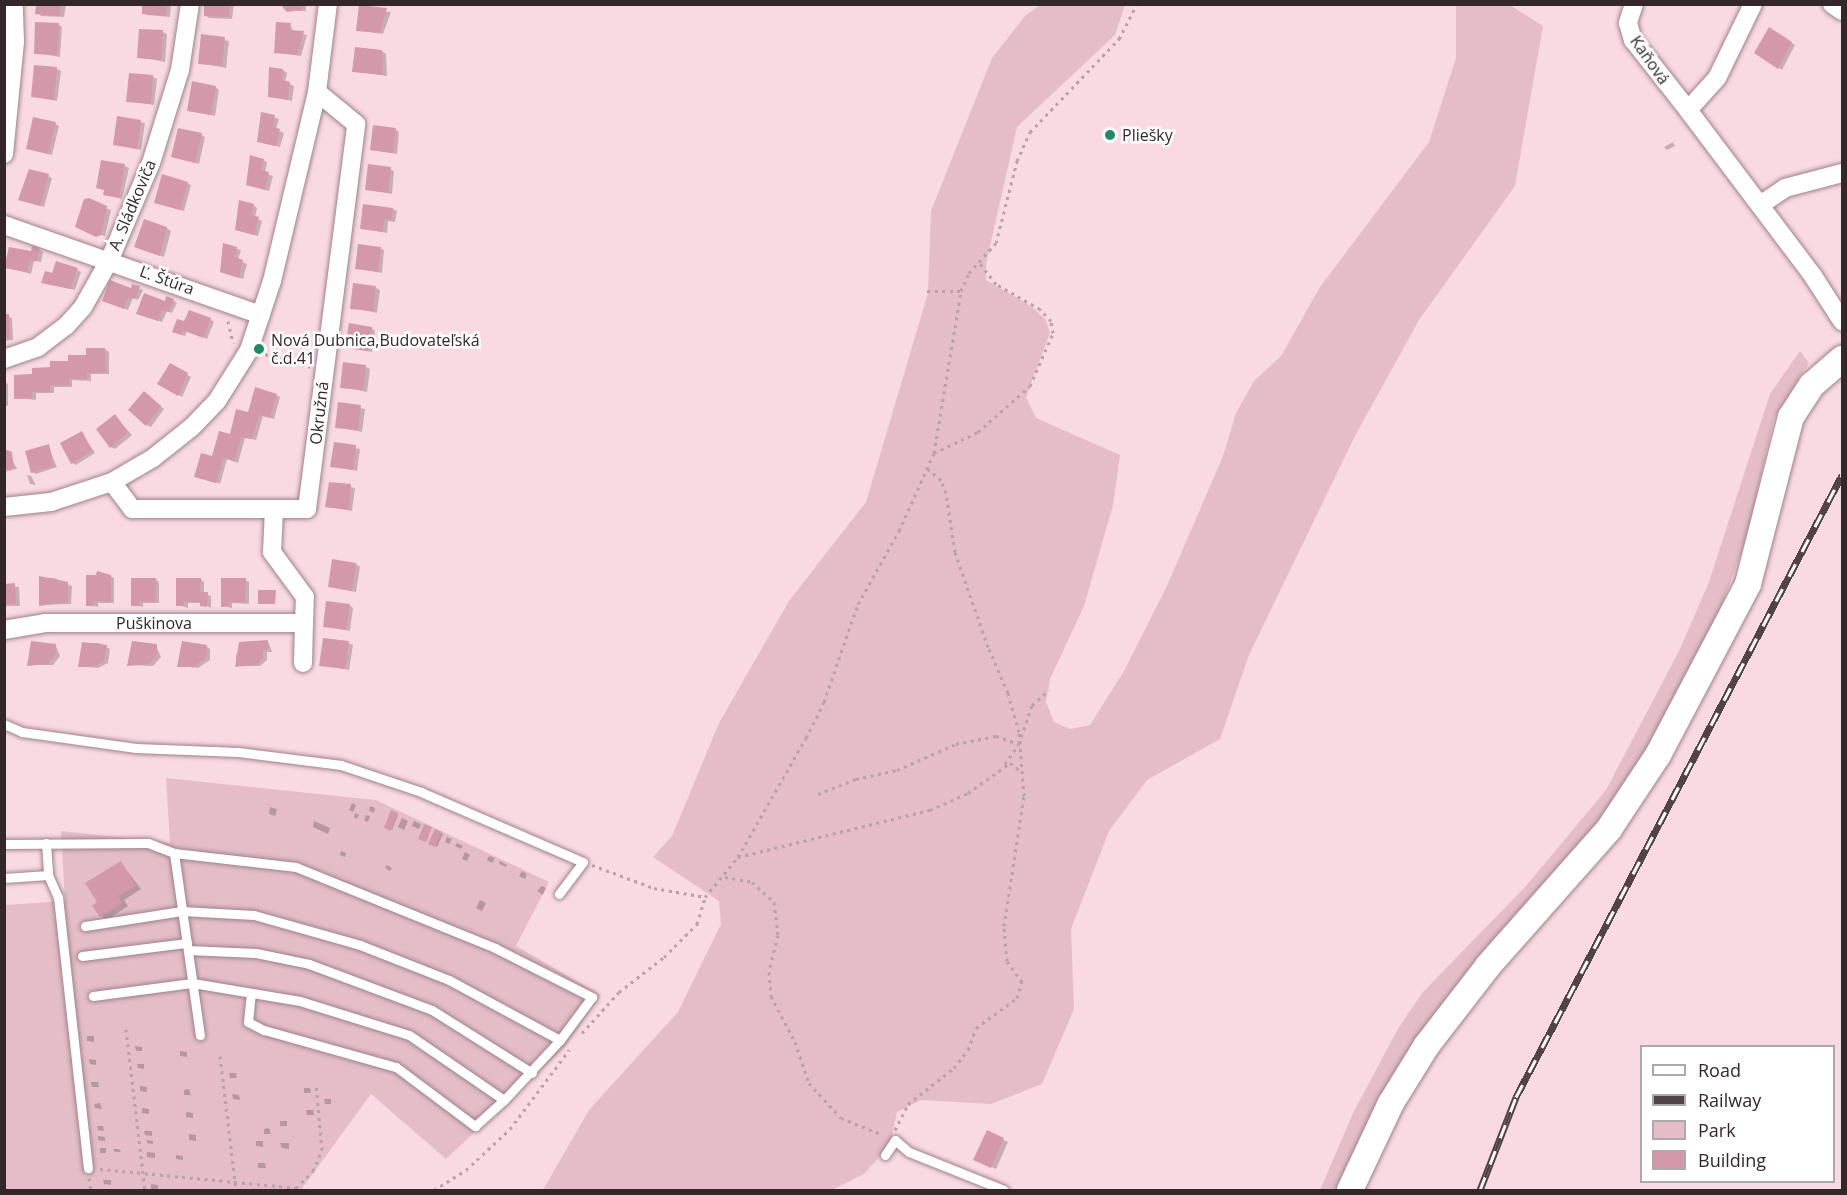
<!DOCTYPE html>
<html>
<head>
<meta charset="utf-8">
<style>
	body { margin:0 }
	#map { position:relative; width:1847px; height:1195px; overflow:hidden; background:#fadae2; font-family:"Open Sans",sans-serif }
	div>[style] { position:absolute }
	.green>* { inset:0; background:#e4bdc7 }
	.shadow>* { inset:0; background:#0003 }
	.building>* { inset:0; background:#d398a9 }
	.path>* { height:3px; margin-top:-1.5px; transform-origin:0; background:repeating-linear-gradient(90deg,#baa0a7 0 3px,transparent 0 7.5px) }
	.roads { filter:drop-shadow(0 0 2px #9e828a) drop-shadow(0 0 2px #9e828a) }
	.lane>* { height:9px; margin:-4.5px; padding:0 4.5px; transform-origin:4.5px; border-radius:4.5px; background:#fff }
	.street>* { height:18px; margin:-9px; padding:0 9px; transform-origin:9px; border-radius:9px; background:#fff }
	.secondary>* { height:26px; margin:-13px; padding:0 13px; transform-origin:13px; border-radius:13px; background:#fff }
	.rail>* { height:7px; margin-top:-3.5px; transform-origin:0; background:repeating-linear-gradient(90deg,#fff 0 14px,#524347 0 28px); box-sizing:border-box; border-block:2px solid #524347 }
	.dots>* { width:16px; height:16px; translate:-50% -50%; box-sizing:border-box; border:3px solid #fff; border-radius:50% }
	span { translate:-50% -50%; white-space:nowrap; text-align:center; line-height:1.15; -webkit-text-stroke:5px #fff; paint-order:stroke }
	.street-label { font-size:16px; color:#33272a }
	.poi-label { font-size:16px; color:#33272a }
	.left { translate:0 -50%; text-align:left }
	.frame { position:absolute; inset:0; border:6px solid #33272a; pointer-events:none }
	.legend { position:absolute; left:1640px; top:1045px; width:195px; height:138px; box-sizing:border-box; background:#fff; border:2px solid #ada9aa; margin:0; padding:8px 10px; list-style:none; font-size:18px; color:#33272a }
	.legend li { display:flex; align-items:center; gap:12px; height:30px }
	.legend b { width:30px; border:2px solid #ada9aa }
</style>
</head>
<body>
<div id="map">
	<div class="green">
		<div style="clip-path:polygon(1040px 5px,1125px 5px,1115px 35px,1017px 127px,986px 264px,986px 280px,1031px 306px,1046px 320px,1050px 333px,1026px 397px,1036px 418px,1120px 455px,1113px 505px,1084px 606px,1050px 679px,1046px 702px,1054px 722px,1070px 729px,1090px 725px,1124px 671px,1167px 586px,1223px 456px,1236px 413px,1254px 381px,1281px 356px,1320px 287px,1429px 142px,1456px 58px,1456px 5px,1510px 5px,1543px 26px,1515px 186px,1419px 320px,1355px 436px,1249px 655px,1220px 739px,1147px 780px,1109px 831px,1071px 929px,1074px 1009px,1042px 1084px,991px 1104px,921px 1100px,897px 1112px,890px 1145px,864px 1174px,832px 1190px,543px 1190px,589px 1110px,678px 1012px,721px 924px,719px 901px,653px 857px,672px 836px,719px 723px,789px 601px,866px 502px,928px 293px,931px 211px,992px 58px,1025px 16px)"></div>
		<div style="clip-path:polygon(1800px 351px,1809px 363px,1774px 418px,1747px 537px,1712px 632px,1651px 748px,1615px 803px,1485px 949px,1402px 1059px,1338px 1190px,1320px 1190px,1353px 1113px,1399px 1027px,1423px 992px,1526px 886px,1606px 790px,1679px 651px,1709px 582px,1770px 394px)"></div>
		<div style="clip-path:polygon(166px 778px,376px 800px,549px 882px,516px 946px,601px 995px,565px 1047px,446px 1159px,371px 1094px,301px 1190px,5px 1190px,5px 905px,65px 901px,61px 831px,170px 843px)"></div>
	</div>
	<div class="shadow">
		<div style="clip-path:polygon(36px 4px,66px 4px,64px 17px,41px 16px)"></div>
		<div style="clip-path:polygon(144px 4px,171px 4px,170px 17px,147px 15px,143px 13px)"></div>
		<div style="clip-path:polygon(206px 4px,234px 4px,232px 19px,209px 18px,205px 15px)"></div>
		<div style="clip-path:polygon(281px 4px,306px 4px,306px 11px,285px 10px)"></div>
		<div style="clip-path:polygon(360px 7px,391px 12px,383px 34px,358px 30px)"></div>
		<div style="clip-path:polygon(58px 24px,62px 27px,60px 57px,35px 53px)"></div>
		<div style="clip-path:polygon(290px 25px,294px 32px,307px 35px,301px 56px,275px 52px)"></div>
		<div style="clip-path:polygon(1770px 29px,1795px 45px,1782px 70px,1756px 53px)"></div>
		<div style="clip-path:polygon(163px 32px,167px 34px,165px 62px,138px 57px)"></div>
		<div style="clip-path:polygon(203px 36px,229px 41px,226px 68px,199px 63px)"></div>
		<div style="clip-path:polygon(382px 51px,386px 54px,387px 76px,354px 71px)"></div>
		<div style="clip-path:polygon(57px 69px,61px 71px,57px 101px,32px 96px)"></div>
		<div style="clip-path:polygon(283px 70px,287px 73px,285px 82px,294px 86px,292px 101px,270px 96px)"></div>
		<div style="clip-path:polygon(153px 77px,157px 79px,154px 105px,128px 101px)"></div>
		<div style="clip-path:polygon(215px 87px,219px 90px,215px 116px,188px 110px)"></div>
		<div style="clip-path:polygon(262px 114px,279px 119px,276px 129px,284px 133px,280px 147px,263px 143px)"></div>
		<div style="clip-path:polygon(118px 118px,145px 123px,141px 150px,115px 144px)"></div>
		<div style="clip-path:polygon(55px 124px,59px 126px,52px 155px,28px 148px)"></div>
		<div style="clip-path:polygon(395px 129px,399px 132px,397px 154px,371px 150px)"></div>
		<div style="clip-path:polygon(202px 135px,205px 137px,199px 164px,173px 157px)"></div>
		<div style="clip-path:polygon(1673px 142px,1675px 146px,1667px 150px,1664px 147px)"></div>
		<div style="clip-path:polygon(263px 160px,267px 162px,265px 173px,273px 176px,269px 191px,247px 184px)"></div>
		<div style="clip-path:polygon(125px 166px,129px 168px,122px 199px,104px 194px,105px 190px,98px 187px)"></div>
		<div style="clip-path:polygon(390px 169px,394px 171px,392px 194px,366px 189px)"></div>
		<div style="clip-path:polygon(48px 176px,52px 178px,44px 207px,24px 201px)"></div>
		<div style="clip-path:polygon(187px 183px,191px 185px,184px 211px,160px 204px)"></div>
		<div style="clip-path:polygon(85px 201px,111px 210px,105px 236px,81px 229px)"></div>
		<div style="clip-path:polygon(253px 205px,257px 208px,255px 218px,262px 221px,258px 236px,240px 231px)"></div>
		<div style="clip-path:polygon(393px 209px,397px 211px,395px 222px,388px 221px,387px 233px,362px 228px)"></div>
		<div style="clip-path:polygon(167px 228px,171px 231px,164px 257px,140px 249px)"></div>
		<div style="clip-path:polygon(225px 245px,241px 250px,238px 260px,247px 264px,243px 279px,221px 272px)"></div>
		<div style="clip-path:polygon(380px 248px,384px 250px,382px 273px,356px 268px)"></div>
		<div style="clip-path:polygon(39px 249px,43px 252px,41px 262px,34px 261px,31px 274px,6px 267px)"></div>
		<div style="clip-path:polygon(77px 270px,81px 272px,75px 290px,43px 282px,53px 275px)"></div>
		<div style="clip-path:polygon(139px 288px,143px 290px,138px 300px,133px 298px,128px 310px,108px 302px)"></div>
		<div style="clip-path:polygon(376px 288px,380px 290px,377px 313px,352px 308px)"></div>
		<div style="clip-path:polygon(173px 300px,177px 303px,172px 313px,167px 311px,162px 322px,142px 315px)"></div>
		<div style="clip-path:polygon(4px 316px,12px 318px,13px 340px,4px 341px)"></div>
		<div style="clip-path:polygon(210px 319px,214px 322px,207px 339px,187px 331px,185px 336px,178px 334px,185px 323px)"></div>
		<div style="clip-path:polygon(371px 328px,375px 331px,372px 352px,347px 347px)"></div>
		<div style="clip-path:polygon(105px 349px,109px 352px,109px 374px,91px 374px,91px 381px,72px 380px,72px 387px,54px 387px,54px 393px,36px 393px,36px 400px,15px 398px,52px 369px)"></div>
		<div style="clip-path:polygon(170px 365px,191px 377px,182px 397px,159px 383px)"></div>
		<div style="clip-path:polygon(366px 367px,370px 369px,367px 392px,342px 387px)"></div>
		<div style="clip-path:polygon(4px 382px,8px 384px,8px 406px,4px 406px)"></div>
		<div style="clip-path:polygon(276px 395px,280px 397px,274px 419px,263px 416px,256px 440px,245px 438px,238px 463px,227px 459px,220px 484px,196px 477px,249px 414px)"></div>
		<div style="clip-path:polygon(149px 396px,164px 409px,151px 427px,147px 425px)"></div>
		<div style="clip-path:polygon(339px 404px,365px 409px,362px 432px,336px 427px)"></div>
		<div style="clip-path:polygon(115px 416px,132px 435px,115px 449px,111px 447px)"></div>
		<div style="clip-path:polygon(82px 433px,95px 453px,76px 465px,72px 463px)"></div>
		<div style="clip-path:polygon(335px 444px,360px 449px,357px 471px,332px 466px)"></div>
		<div style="clip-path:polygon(48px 446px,57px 467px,36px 474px,32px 472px)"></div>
		<div style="clip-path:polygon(7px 450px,17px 469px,4px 472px,4px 451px)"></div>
		<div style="clip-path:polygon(27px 475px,31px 476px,36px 485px,30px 484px)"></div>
		<div style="clip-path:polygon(330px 483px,355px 488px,352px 511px,327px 506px)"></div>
		<div style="clip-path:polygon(356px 564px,360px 567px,356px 592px,330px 587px)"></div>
		<div style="clip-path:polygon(110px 576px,114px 578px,114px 603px,98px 603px,98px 607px,88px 605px)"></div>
		<div style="clip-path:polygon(41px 578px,54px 578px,72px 586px,71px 604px,40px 605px)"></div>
		<div style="clip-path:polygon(155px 579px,159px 582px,159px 603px,143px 603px,143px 607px,133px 605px)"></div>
		<div style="clip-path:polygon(200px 579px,204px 582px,204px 594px,211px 596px,211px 608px,201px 603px,188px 603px,188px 608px,178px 605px)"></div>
		<div style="clip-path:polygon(245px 580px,249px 582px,249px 604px,232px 603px,232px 608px,222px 606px)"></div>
		<div style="clip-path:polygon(4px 585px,19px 587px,20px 606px,4px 606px)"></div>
		<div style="clip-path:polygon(349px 605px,353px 608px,350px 631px,324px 626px)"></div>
		<div style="clip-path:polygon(268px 641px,272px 652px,267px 652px,267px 660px,260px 666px,236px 666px,236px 655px)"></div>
		<div style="clip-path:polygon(84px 643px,99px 643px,110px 649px,108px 663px,98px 668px,79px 666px)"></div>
		<div style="clip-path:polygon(349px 643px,353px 645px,349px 670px,321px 665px)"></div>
		<div style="clip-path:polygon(56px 646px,60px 656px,53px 665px,29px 665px)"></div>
		<div style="clip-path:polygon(156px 646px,161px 657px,153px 666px,129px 665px)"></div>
		<div style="clip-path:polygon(206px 646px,210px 649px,210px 660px,198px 668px,179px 666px)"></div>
		<div style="clip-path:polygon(352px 803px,356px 805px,353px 812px,349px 810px)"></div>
		<div style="clip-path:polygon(370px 806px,375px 808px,374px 813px,369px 811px)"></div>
		<div style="clip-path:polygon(270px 807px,277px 809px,275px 816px,269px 814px)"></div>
		<div style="clip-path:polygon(392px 812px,398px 815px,392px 830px,386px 827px)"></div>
		<div style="clip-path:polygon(355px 813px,359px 815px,357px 819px,354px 817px)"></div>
		<div style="clip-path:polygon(366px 815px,370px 816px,368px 822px,364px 820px)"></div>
		<div style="clip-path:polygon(402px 818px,408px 821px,404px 830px,398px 827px)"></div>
		<div style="clip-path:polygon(314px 821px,330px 828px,328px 834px,313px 827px)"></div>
		<div style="clip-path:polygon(414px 821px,421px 824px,419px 829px,412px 826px)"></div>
		<div style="clip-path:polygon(436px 830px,443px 834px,437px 847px,430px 843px)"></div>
		<div style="clip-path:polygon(447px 837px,452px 839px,449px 844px,445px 842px)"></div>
		<div style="clip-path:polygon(457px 843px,463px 846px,461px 849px,455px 846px)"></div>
		<div style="clip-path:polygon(341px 851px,346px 853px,345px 857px,340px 855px)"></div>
		<div style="clip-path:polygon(465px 852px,470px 855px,467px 861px,462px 859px)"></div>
		<div style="clip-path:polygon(489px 856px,495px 858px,492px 863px,487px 860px)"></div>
		<div style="clip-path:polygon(500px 861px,507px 865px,506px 867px,499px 864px)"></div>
		<div style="clip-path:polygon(121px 863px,141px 889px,124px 900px,128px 906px,107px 920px,101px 916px,99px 903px)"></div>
		<div style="clip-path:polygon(387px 865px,392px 868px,390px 871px,385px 868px)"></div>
		<div style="clip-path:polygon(522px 871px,527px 874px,525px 879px,519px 876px)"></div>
		<div style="clip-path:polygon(542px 886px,546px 888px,543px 895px,537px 891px)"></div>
		<div style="clip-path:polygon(480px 900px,486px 903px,482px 911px,476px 908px)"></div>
		<div style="clip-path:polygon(87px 1036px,94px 1036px,94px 1042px,87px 1041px)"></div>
		<div style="clip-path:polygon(135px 1046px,142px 1047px,142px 1051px,136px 1051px)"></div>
		<div style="clip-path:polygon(180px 1051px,187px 1052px,187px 1057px,180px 1056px)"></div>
		<div style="clip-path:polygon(89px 1059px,96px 1060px,96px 1065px,90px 1064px)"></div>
		<div style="clip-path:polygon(137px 1064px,144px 1064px,144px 1069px,138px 1068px)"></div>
		<div style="clip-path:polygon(229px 1073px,236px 1073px,237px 1078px,230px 1078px)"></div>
		<div style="clip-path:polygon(91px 1082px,98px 1082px,99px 1087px,92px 1087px)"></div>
		<div style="clip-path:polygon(140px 1086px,147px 1087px,147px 1092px,140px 1091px)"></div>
		<div style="clip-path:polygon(304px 1088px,310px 1088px,311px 1093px,304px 1093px)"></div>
		<div style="clip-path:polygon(189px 1089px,191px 1095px,184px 1095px,184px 1090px)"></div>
		<div style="clip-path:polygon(232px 1094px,239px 1095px,240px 1100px,233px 1099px)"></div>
		<div style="clip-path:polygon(324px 1099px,331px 1099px,331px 1104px,325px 1104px)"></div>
		<div style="clip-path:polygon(100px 1103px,102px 1109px,95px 1108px,94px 1104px)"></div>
		<div style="clip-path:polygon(142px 1108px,149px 1109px,149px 1114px,142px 1113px)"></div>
		<div style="clip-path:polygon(306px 1110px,313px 1110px,314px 1115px,307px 1115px)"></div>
		<div style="clip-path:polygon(186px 1112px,193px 1113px,193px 1118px,186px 1117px)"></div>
		<div style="clip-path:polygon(280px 1121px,287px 1121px,287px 1126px,280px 1126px)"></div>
		<div style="clip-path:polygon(97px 1126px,103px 1126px,104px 1131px,98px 1130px)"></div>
		<div style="clip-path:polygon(269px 1128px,271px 1134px,264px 1134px,264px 1129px)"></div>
		<div style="clip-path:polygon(144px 1131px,152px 1131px,152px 1136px,145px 1135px)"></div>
		<div style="clip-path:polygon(988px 1132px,1008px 1142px,996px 1169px,979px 1161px)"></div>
		<div style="clip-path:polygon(189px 1134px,196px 1135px,196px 1141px,189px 1140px)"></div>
		<div style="clip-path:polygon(98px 1136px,105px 1137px,105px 1141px,98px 1140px)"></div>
		<div style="clip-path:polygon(147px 1140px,153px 1141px,153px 1144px,147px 1143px)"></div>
		<div style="clip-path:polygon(256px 1141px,263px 1141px,263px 1147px,256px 1146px)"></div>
		<div style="clip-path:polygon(280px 1143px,289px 1143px,289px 1149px,282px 1148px)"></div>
		<div style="clip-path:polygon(100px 1148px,106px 1148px,106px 1153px,100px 1153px)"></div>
		<div style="clip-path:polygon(113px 1149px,119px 1149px,121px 1152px,115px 1152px)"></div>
		<div style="clip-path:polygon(147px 1152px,155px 1153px,155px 1158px,147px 1157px)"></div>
		<div style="clip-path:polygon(176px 1155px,183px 1156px,183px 1160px,176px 1159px)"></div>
		<div style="clip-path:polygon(258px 1163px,265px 1163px,266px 1168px,258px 1168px)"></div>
		<div style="clip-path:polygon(103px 1180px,111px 1180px,111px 1185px,104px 1184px)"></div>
		<div style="clip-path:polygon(151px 1184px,158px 1185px,158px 1189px,151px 1189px)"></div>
	</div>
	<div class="building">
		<div style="clip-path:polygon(36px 4px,60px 4px,60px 16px,35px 14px)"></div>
		<div style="clip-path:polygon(142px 4px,167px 4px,166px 16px,142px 14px)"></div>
		<div style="clip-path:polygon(204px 4px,229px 4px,229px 17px,204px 16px)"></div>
		<div style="clip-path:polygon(280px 4px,303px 4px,302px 10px,287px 12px)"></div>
		<div style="clip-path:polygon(359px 5px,387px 8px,380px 33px,356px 31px)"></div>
		<div style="clip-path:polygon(35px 22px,59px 23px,57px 55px,34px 54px)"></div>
		<div style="clip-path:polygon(276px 22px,291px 23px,290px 30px,304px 31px,297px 55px,274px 53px)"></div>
		<div style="clip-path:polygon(1769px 27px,1792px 42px,1778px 69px,1754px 53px)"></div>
		<div style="clip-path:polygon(139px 29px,163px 30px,161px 60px,137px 58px)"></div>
		<div style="clip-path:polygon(201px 34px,225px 37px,222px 66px,198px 64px)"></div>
		<div style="clip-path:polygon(355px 47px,382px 50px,383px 75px,352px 72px)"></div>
		<div style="clip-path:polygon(34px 65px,57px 67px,54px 100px,31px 97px)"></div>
		<div style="clip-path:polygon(269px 67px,283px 69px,282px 80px,290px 82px,288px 100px,268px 97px)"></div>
		<div style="clip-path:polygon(129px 73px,153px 75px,151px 104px,126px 102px)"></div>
		<div style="clip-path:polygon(192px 81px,216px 86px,211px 115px,187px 111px)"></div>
		<div style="clip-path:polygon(261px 112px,275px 115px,273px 127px,280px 129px,276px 146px,257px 142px)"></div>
		<div style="clip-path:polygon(117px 116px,141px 120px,137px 149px,113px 145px)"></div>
		<div style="clip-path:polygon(33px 117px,56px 122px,48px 154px,26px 149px)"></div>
		<div style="clip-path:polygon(373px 125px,396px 128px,393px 153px,370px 150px)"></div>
		<div style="clip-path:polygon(178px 128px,202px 133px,195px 163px,171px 157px)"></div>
		<div style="clip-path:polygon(250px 155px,264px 159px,261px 170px,269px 172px,265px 190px,246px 185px)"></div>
		<div style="clip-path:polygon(101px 160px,125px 164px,119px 198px,103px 195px,104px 190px,96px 188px)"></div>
		<div style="clip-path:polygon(368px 164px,391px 167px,388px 193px,365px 190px)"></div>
		<div style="clip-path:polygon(29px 169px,49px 174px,40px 206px,18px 200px)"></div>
		<div style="clip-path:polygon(162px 174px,188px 182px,180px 210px,154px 203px)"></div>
		<div style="clip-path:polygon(89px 198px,107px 206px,101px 235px,96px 237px,75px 227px,84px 199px)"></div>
		<div style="clip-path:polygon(239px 200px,254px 204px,251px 215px,259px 217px,254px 235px,235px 230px)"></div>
		<div style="clip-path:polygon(363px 204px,393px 208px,392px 220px,384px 219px,383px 232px,360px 229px)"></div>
		<div style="clip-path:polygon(144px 219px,167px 227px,160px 256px,134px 247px)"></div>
		<div style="clip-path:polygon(223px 243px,237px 247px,235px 257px,243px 260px,239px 278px,220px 272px)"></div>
		<div style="clip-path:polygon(358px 244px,381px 247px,378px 272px,355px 269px)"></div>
		<div style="clip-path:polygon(32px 246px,39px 248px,37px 261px,30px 260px,27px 272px,4px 268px,9px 247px,31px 251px)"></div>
		<div style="clip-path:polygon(56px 261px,78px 268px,70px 289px,41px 283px,45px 271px,52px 273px)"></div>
		<div style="clip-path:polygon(110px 280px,131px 288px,132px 284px,140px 286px,135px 299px,128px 297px,124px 309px,102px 301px)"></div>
		<div style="clip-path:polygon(353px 283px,376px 286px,373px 311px,350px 309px)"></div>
		<div style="clip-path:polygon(144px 293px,165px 301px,166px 296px,174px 299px,169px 312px,162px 310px,158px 321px,136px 314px)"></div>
		<div style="clip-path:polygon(189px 310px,211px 318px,203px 338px,182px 330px,181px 335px,172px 332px,177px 319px,184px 321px)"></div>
		<div style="clip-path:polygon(4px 314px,9px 314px,10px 339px,4px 339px)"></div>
		<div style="clip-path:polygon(349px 323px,372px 327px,368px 351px,345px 348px)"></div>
		<div style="clip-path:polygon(86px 348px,105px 348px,106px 372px,87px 373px,87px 379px,69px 379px,69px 385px,50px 385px,50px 392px,32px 392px,32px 398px,14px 399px,14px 375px,32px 374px,32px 368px,50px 367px,50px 361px,68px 361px,68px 355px,86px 355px)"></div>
		<div style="clip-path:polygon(343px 362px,366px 365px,363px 390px,340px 388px)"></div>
		<div style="clip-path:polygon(170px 363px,188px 373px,178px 396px,157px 384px)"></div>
		<div style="clip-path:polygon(255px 387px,277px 394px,270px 418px,259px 415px,252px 439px,241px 437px,234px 461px,223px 458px,216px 483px,194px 477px,201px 453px,212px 456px,219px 431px,230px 434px,236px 409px,248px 412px)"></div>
		<div style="clip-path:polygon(144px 391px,161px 406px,146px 426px,128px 410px)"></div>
		<div style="clip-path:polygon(338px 402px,361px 405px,358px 430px,335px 428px)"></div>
		<div style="clip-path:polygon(115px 414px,128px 432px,110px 448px,96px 429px)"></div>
		<div style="clip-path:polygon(82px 431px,92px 451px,71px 464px,60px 443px)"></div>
		<div style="clip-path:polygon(334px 442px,356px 445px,353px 470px,330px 467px)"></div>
		<div style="clip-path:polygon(49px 444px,54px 466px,31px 473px,25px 451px)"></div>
		<div style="clip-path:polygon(4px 449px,12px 452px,14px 468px,4px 470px)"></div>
		<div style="clip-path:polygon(329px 482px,351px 484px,349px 510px,325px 507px)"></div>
		<div style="clip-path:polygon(332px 559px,356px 563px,352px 591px,328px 587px)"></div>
		<div style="clip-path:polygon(97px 571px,111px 575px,111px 602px,94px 601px,94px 606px,86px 606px,86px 575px,96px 575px)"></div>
		<div style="clip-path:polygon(39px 576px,68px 582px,68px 602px,39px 606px)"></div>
		<div style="clip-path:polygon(131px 578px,156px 578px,155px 602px,139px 601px,139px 606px,131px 606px)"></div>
		<div style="clip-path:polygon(176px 578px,201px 578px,200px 592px,208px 592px,207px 607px,200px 606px,200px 602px,184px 602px,184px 606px,176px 606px)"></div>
		<div style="clip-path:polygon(221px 578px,246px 578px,245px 602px,229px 602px,229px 606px,221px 607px)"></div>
		<div style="clip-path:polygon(15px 583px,16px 604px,4px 604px,4px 584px)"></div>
		<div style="clip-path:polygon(258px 590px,276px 590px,275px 604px,258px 604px)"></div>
		<div style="clip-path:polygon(326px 601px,350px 604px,346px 630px,323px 627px)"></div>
		<div style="clip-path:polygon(323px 638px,349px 641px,345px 669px,319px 666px)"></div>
		<div style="clip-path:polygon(268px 640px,268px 650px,263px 650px,263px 658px,256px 665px,235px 667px,239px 642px)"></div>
		<div style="clip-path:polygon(31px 641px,56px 644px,56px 653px,48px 664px,27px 666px)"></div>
		<div style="clip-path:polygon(132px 641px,157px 644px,157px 654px,149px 664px,127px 666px)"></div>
		<div style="clip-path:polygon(182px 641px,207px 645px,206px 658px,193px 667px,177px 667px)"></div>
		<div style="clip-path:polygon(82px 642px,107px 645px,104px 661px,93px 667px,78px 667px)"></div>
		<div style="clip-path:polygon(391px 810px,398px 813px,390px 831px,384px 828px)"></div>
		<div style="clip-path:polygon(424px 824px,432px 827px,426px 842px,418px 839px)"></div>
		<div style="clip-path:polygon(435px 829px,442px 832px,435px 847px,428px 844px)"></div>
		<div style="clip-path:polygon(121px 861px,136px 886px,118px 896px,122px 903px,100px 917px,92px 906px,97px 902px,85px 883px)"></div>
		<div style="clip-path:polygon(987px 1130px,1004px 1138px,991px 1168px,973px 1160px)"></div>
	</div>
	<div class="path">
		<div style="left:927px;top:291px;width:34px"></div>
		<div style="left:228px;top:321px;width:23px;rotate:77deg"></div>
		<div style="left:265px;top:354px;width:47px;rotate:16.1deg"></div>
		<div style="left:934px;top:453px;width:49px;rotate:-25.5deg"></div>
		<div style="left:978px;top:432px;width:69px;rotate:-41.5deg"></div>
		<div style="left:1030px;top:386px;width:58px;rotate:-66.5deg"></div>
		<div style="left:1053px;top:333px;width:12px;rotate:-99deg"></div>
		<div style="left:1051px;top:321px;width:16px;rotate:-133deg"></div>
		<div style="left:1040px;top:309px;width:51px;rotate:-150.4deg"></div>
		<div style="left:996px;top:284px;width:28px;rotate:-128deg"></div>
		<div style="left:1005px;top:764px;width:24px;rotate:-55deg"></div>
		<div style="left:1019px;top:744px;width:41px;rotate:-71.6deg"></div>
		<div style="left:1032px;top:705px;width:23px;rotate:-41deg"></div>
		<div style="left:818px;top:794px;width:41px;rotate:-21.5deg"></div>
		<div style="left:856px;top:779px;width:42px;rotate:-12.4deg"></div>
		<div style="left:897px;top:770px;width:64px;rotate:-23.8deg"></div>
		<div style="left:956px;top:744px;width:41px;rotate:-11.3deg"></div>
		<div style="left:996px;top:736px;width:24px;rotate:19deg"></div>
		<div style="left:738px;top:857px;width:198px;rotate:-13.8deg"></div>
		<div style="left:930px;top:810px;width:42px;rotate:-24.1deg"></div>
		<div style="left:968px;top:793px;width:52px;rotate:-35.5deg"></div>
		<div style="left:1010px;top:763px;width:15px;rotate:37deg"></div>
		<div style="left:592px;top:865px;width:66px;rotate:20.4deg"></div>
		<div style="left:654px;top:888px;width:52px;rotate:10deg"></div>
		<div style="left:725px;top:877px;width:27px;rotate:10deg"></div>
		<div style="left:752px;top:882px;width:30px;rotate:42deg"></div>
		<div style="left:774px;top:902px;width:33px;rotate:83deg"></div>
		<div style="left:778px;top:935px;width:38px;rotate:104deg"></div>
		<div style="left:769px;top:972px;width:24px;rotate:85deg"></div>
		<div style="left:771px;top:996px;width:52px;rotate:62.4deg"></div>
		<div style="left:795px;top:1042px;width:43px;rotate:71.1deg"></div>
		<div style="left:809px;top:1083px;width:47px;rotate:47.6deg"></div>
		<div style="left:841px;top:1118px;width:45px;rotate:22deg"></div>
		<div style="left:126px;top:1029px;width:162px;rotate:83.3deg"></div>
		<div style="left:582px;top:1033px;width:55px;rotate:-47.9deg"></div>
		<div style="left:619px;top:992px;width:57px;rotate:-37.9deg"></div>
		<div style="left:664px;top:957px;width:47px;rotate:-45deg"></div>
		<div style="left:697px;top:924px;width:28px;rotate:-73deg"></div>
		<div style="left:705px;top:897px;width:52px;rotate:-50.5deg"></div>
		<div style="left:738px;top:857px;width:137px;rotate:-60.3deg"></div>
		<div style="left:806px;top:738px;width:40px;rotate:-63.4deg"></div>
		<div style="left:824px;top:702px;width:104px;rotate:-70.9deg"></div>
		<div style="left:858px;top:604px;width:84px;rotate:-60.7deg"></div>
		<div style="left:899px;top:531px;width:85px;rotate:-65.8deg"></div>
		<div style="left:934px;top:453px;width:164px;rotate:-80.5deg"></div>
		<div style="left:961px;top:291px;width:20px;rotate:-66deg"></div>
		<div style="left:969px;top:273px;width:40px;rotate:-48deg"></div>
		<div style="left:996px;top:243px;width:85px;rotate:-75.6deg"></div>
		<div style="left:1017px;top:161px;width:32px;rotate:-66deg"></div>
		<div style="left:1030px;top:132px;width:129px;rotate:-46.3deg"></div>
		<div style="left:1119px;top:39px;width:39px;rotate:-63deg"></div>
		<div style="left:220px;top:1056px;width:135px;rotate:83.2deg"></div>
		<div style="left:895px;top:1130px;width:29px;rotate:-63deg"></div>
		<div style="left:908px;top:1104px;width:58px;rotate:-38deg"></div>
		<div style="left:954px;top:1068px;width:23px;rotate:-52deg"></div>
		<div style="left:968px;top:1050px;width:23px;rotate:-70deg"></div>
		<div style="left:976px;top:1028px;width:51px;rotate:-36.2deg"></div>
		<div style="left:1017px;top:998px;width:17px;rotate:-73deg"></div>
		<div style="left:1022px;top:982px;width:26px;rotate:-126deg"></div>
		<div style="left:1007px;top:961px;width:35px;rotate:-95deg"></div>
		<div style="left:1004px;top:926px;width:132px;rotate:-81.3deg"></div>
		<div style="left:1024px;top:796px;width:64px;rotate:-94.5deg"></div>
		<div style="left:1019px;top:732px;width:41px;rotate:-105.8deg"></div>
		<div style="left:1008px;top:693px;width:50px;rotate:-113.5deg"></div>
		<div style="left:988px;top:647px;width:101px;rotate:-109.2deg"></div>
		<div style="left:955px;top:552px;width:60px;rotate:-98.7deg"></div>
		<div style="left:946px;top:493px;width:14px;rotate:-111deg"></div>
		<div style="left:941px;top:480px;width:17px;rotate:-140deg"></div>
		<div style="left:100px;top:1169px;width:197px;rotate:5.5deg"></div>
		<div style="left:296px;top:1188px;width:24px;rotate:-45deg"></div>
		<div style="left:313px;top:1171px;width:23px;rotate:-67deg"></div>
		<div style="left:322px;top:1150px;width:66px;rotate:-95.2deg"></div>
		<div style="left:89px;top:1178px;width:12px;rotate:81deg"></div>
		<div style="left:434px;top:1190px;width:38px;rotate:-32deg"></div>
		<div style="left:466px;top:1170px;width:60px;rotate:-43deg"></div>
		<div style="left:510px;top:1129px;width:99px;rotate:-53.2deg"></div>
	</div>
	<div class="roads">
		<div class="lane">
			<div style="left:4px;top:724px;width:20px;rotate:24deg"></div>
			<div style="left:22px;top:732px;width:115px;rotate:8deg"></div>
			<div style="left:136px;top:748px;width:102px;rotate:2.2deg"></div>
			<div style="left:238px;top:752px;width:104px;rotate:7.2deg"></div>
			<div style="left:341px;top:765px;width:84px;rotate:18.6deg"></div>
			<div style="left:421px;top:792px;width:176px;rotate:23.4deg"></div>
			<div style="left:583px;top:862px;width:40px;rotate:127deg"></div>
			<div style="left:46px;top:843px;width:32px;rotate:86deg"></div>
			<div style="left:48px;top:875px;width:24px;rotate:66deg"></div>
			<div style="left:58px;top:897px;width:273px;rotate:83.7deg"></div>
			<div style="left:4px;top:844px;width:144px;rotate:-0.4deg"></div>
			<div style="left:148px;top:843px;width:28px;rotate:21deg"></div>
			<div style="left:174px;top:853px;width:123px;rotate:6.5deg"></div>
			<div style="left:296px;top:867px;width:215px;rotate:22.1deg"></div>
			<div style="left:495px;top:948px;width:109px;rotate:26.8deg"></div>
			<div style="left:592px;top:997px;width:54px;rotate:126.7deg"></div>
			<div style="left:560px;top:1040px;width:82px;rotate:133deg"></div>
			<div style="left:504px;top:1100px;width:115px;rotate:-145.6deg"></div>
			<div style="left:409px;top:1035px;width:114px;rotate:-162.7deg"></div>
			<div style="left:300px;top:1001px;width:109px;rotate:-170.5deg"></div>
			<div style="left:192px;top:983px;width:100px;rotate:172.5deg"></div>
			<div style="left:174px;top:853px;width:184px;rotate:81.9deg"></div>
			<div style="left:4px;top:878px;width:44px;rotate:-3.9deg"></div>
			<div style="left:85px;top:926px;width:98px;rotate:-8.8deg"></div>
			<div style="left:182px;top:911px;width:72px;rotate:3.2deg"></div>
			<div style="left:254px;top:915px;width:110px;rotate:15.8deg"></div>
			<div style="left:360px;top:945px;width:96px;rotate:21.5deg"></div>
			<div style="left:449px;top:980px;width:126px;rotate:28.4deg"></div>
			<div style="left:188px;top:950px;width:68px;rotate:2.5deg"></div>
			<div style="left:256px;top:953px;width:54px;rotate:11.7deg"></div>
			<div style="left:309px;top:964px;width:131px;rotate:20.5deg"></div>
			<div style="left:432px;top:1010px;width:118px;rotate:32.2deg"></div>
			<div style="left:82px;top:956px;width:106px;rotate:-7.1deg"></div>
			<div style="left:251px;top:993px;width:29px;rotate:96deg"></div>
			<div style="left:248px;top:1022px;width:18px;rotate:27deg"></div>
			<div style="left:264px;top:1030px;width:137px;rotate:15.7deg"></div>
			<div style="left:396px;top:1067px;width:99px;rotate:36.8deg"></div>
			<div style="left:475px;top:1126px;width:39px;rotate:-42deg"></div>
			<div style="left:885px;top:1155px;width:18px;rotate:-56deg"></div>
			<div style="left:895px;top:1140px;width:18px;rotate:41deg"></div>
			<div style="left:909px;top:1152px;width:102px;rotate:21.8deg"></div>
		</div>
		<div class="street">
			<div style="left:1634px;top:4px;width:20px;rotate:108deg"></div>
			<div style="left:1628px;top:23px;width:18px;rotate:74deg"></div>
			<div style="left:1633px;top:40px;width:89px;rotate:51.8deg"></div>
			<div style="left:1753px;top:4px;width:82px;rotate:115.9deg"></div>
			<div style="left:1717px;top:78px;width:43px;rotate:132.2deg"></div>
			<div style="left:1688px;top:110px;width:208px;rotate:53deg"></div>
			<div style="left:1813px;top:276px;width:54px;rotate:57.2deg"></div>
			<div style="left:1832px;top:4px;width:12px;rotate:35deg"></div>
			<div style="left:4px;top:154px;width:114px;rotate:-84.4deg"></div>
			<div style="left:15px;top:41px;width:37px;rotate:-92deg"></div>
			<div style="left:1760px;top:205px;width:30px;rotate:-34deg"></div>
			<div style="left:1785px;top:188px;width:59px;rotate:-14.7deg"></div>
			<div style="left:4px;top:225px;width:272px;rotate:19.3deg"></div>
			<div style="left:4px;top:359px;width:36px;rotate:-19deg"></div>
			<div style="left:38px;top:347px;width:35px;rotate:-37deg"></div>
			<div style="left:66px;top:326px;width:25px;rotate:-48deg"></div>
			<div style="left:83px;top:307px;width:55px;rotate:-60.6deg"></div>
			<div style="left:110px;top:259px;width:104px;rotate:-66.9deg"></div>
			<div style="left:151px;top:163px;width:97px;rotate:-72.7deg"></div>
			<div style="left:180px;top:70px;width:67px;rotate:-81.4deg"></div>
			<div style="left:112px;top:482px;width:34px;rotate:53deg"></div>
			<div style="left:132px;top:509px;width:175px"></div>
			<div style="left:307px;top:509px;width:388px;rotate:-82.7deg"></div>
			<div style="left:356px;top:124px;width:50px;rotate:-140.6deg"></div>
			<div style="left:4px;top:507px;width:47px;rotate:-6.1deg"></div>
			<div style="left:51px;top:502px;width:64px;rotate:-18.2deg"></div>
			<div style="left:112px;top:482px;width:48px;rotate:-30.3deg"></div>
			<div style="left:153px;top:458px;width:50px;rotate:-38.5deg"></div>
			<div style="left:192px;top:427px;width:36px;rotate:-46deg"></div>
			<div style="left:217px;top:401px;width:60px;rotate:-57.9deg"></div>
			<div style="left:249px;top:350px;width:73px;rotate:-71.6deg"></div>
			<div style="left:272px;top:281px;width:194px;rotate:-76.6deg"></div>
			<div style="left:317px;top:92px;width:89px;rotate:-82.9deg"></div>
			<div style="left:4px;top:630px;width:43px;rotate:-9.5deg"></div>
			<div style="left:46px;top:623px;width:258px"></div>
			<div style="left:304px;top:623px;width:26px;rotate:-88deg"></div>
			<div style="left:305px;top:597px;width:56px;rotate:-126.3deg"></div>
			<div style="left:272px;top:552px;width:43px;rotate:-87.3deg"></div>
			<div style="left:303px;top:663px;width:40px;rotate:-88.6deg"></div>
		</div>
		<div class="secondary">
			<div style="left:1350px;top:1190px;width:96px;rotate:-64.8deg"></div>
			<div style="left:1391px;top:1103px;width:68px;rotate:-58.2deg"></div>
			<div style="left:1427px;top:1045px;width:100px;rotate:-52.3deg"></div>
			<div style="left:1488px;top:966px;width:183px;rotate:-48.5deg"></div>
			<div style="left:1609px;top:829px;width:89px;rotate:-56.5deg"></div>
			<div style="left:1658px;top:755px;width:193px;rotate:-62.2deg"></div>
			<div style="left:1748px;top:584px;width:172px;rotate:-75.6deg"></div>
			<div style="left:1791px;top:417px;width:38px;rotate:-57deg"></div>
			<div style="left:1812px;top:385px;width:40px;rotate:-41deg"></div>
		</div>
	</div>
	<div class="rail">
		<div style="left:1480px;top:1190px;width:100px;rotate:-68.8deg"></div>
		<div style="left:1516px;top:1097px;width:702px;rotate:-62.34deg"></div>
	</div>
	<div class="dots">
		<div style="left:1110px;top:135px;background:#208a67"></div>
		<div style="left:259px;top:349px;background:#208a67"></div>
	</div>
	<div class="street-label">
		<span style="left:1650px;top:60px;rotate:55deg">Kaňová</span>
		<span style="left:132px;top:205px;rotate:-67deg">A. Sládkoviča</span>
		<span style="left:167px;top:280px;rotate:20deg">Ľ. Štúra</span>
		<span style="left:319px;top:413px;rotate:-83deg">Okružná</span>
		<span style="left:154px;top:623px">Puškinova</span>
	</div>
	<div class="poi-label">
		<span class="left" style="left:1122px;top:135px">Pliešky</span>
		<span class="left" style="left:271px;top:349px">Nová Dubnica,Budovateľská<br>č.d.41</span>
	</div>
	<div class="frame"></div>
	<ul class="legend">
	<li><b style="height:8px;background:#fff"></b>Road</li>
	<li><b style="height:8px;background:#524347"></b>Railway</li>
	<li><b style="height:16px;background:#e4bdc7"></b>Park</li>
	<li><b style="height:16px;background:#d398a9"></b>Building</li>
	</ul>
</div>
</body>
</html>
